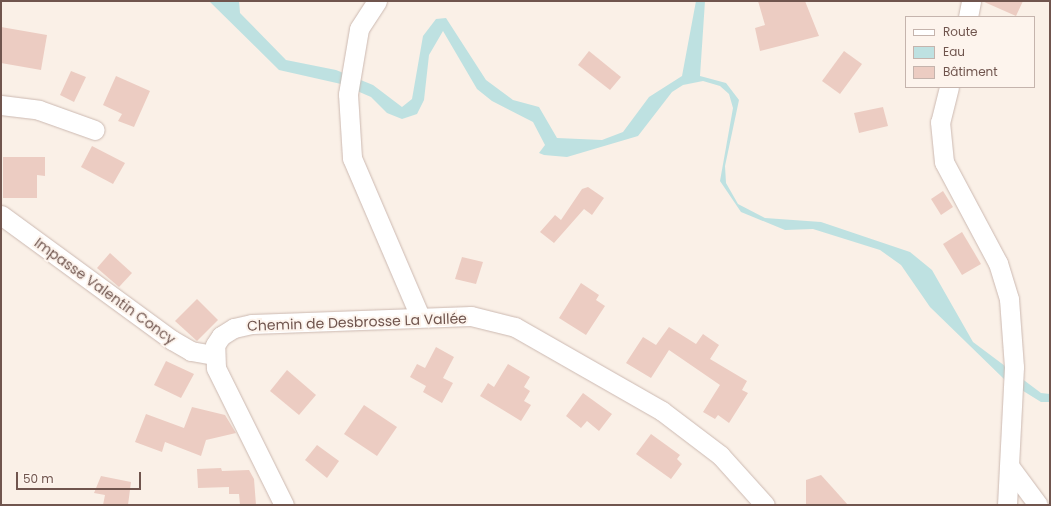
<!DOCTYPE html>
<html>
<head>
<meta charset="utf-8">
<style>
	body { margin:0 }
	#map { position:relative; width:1051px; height:506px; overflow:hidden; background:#faf0e7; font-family:Poppins,sans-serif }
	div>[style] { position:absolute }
	.water>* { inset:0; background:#bee1e1 }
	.building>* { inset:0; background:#ecccc2 }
	.roads { filter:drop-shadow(0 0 1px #ccb9b1) drop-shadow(0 0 1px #ccb9b1) }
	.minor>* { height:19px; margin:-9.5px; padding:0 9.5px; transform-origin:9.5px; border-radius:9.5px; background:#fff }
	span { translate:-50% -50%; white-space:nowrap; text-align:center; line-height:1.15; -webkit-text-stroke:4px #fdf4ed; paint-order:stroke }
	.street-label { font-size:14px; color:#70554e }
	.frame { position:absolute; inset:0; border:2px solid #70554e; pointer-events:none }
	.legend { position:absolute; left:905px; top:16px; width:130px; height:72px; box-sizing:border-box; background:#fdf4ed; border:1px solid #c5b4ad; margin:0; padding:5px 7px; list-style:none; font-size:12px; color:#70554e }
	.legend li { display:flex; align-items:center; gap:8px; height:20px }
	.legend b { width:20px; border:1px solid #c5b4ad }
	.scale { position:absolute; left:16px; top:472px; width:125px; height:18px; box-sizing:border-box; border:2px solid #70554e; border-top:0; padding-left:5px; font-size:12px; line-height:14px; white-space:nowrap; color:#70554e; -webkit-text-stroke:3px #fdf4ed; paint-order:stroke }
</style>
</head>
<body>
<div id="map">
	<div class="water">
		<div style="clip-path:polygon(209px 1px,239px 1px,240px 13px,286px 60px,336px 70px,373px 85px,402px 107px,412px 99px,423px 36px,436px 19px,446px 18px,486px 80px,513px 100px,539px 107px,557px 138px,602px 140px,623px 132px,649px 97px,682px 76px,696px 1px,705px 1px,700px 76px,726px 83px,739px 100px,725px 166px,726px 183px,738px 204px,765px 218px,821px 222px,910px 252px,932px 270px,973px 342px,1041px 393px,1050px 394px,1050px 402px,1041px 402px,1004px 379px,930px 307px,901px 265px,880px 250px,813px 229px,785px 230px,741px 212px,720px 181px,733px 108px,729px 94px,720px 86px,703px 81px,683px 85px,672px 92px,638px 136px,567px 157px,544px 155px,539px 153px,545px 145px,533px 122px,492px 101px,477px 89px,443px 31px,429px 55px,424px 100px,417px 114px,402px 119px,387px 113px,371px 97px,341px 84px,279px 70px)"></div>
	</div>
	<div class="building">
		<div style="clip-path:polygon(758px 1px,805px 1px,819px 36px,760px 51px,755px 28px,765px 25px)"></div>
		<div style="clip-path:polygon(982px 1px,1023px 1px,1016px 16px)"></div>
		<div style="clip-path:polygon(1px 27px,47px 35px,41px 70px,1px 63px)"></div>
		<div style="clip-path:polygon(589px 51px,621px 77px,610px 90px,578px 65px)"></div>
		<div style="clip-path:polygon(844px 51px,862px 64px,840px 94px,822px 81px)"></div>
		<div style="clip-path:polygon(71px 71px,86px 77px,74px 102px,60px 95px)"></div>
		<div style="clip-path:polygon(116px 76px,150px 91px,134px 127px,118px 121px,122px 114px,103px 105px)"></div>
		<div style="clip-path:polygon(883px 107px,888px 126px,859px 133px,854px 113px)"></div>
		<div style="clip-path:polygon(92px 146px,125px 163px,113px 184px,81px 167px)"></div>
		<div style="clip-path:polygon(3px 157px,45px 157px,45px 176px,37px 175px,37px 198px,3px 198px)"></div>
		<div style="clip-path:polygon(588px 187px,604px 198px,592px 215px,584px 209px,554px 243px,540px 232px,555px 215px,561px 220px,582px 189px)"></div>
		<div style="clip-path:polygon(943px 191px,953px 207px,941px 215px,931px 199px)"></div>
		<div style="clip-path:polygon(962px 232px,981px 264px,962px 275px,943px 244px)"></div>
		<div style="clip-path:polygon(110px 253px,132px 273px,119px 287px,97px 268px)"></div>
		<div style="clip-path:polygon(462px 257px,483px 262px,476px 284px,455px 279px)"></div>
		<div style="clip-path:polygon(581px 283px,599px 295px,596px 300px,605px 306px,586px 335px,559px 318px)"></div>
		<div style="clip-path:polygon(197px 299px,218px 320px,197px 341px,175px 321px)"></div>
		<div style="clip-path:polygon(669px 327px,696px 344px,703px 334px,719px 345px,710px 359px,747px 381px,742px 390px,748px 393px,729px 423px,718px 415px,715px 419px,703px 412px,720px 385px,669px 350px,651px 378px,626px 363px,643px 337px,656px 345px)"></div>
		<div style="clip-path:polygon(436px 347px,454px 357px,443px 378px,453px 383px,442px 403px,423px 392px,426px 386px,410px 377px,417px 364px,425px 368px)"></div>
		<div style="clip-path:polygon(166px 361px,194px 374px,181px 398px,154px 385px)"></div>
		<div style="clip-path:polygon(508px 364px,530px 377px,524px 387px,530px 391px,524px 401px,531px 405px,521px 421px,480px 396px,488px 383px,494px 387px)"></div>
		<div style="clip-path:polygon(287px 370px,316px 395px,299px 415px,270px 391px)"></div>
		<div style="clip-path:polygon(583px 393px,612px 414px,599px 431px,587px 421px,581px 428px,566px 416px)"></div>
		<div style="clip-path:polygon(364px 405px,397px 427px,377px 456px,344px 434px)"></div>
		<div style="clip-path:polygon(192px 407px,225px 415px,236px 433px,206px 440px,201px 456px,165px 442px,162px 452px,135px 442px,146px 414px,184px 428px)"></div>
		<div style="clip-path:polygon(651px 434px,680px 455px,677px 459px,682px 464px,671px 479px,636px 454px)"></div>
		<div style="clip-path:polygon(317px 445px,339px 461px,327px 478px,305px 460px)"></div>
		<div style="clip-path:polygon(221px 468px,222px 471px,249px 470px,254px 479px,256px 505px,240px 505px,239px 494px,229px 494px,229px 487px,198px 488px,197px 469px)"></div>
		<div style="clip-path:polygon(821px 475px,831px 486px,848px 505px,806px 505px,806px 480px)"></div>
		<div style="clip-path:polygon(101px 476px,131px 482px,128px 505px,103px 505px,105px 495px,94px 493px)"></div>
	</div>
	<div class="roads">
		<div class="minor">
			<div style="left:377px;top:1px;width:33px;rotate:123deg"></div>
			<div style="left:359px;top:29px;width:66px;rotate:99.6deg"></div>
			<div style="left:348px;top:94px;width:64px;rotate:86.4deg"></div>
			<div style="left:352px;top:158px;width:173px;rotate:66.8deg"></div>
			<div style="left:968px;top:17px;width:16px;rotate:-79deg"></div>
			<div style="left:949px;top:87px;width:36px;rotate:104deg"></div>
			<div style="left:940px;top:122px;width:40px;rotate:84.3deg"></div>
			<div style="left:944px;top:162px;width:115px;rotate:61.9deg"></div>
			<div style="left:998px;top:263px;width:38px;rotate:73deg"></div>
			<div style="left:1009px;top:299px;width:68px;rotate:85.8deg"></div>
			<div style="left:1014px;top:367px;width:138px;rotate:92.9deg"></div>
			<div style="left:1px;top:105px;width:38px;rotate:7deg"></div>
			<div style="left:39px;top:110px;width:59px;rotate:19.7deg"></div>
			<div style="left:1px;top:215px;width:212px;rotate:36.2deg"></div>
			<div style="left:172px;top:340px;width:22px;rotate:30deg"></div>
			<div style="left:191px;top:351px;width:23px;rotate:10deg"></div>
			<div style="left:1010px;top:467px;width:47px;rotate:53.6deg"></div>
			<div style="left:284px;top:505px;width:153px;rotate:-116.4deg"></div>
			<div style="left:216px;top:368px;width:23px;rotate:-92deg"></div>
			<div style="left:215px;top:345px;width:11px;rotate:-56deg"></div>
			<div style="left:221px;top:336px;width:15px;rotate:-32deg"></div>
			<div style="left:234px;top:328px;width:18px;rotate:-13deg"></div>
			<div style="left:252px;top:324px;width:219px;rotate:-2.1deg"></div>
			<div style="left:471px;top:316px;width:45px;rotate:14deg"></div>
			<div style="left:515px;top:327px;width:169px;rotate:29.7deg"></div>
			<div style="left:662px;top:411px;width:73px;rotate:37.2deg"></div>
			<div style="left:720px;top:455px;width:67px;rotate:48deg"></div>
		</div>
	</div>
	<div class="street-label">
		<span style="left:105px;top:291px;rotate:36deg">Impasse Valentin Concy</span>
		<span style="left:357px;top:322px;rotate:-2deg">Chemin de Desbrosse La Vallée</span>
	</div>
	<div class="frame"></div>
	<ul class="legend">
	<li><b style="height:5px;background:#fff"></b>Route</li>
	<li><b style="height:11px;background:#bee1e1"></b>Eau</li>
	<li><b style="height:11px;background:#ecccc2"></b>Bâtiment</li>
	</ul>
	<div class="scale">50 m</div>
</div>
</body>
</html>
